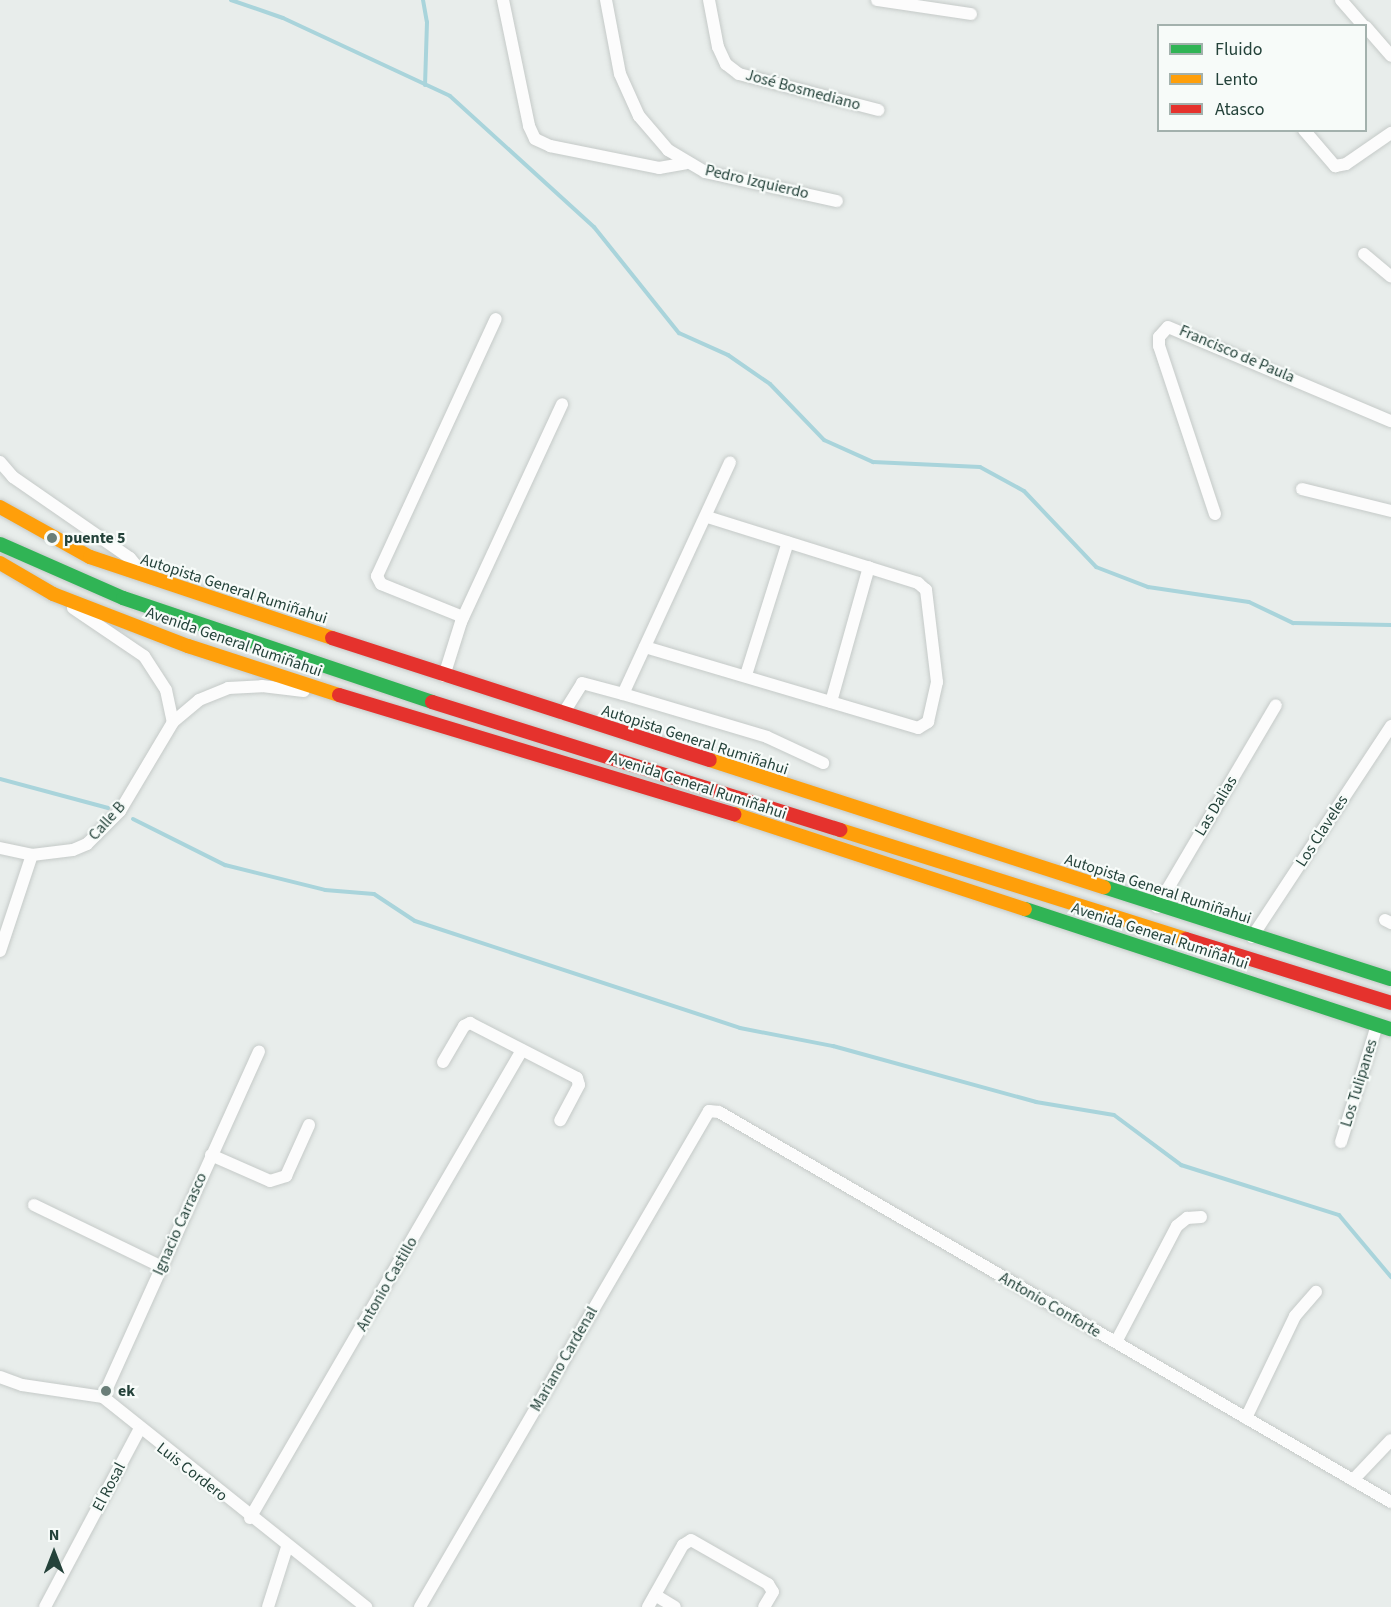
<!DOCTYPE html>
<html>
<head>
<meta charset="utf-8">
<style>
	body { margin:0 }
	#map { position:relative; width:1391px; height:1607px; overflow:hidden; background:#e8edeb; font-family:"Source Sans 3",sans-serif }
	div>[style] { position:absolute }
	.stream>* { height:4px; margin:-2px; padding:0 2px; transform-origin:2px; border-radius:2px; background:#a9d4db }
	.roads { filter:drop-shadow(0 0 2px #c5cac8) drop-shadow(0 0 2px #c5cac8) }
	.street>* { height:12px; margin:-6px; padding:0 6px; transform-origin:6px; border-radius:6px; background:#fcfcfc }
	.fast>* { height:14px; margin:-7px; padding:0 7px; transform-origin:7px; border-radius:7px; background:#30b455 }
	.slow>* { height:14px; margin:-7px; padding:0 7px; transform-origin:7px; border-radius:7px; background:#ff9f0a }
	.jam>* { height:14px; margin:-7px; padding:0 7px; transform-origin:7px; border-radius:7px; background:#e5322d }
	.dots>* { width:16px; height:16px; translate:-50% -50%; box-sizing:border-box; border:3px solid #f7fbf9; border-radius:50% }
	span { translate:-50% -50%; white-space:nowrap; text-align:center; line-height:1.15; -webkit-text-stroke:4.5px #f7fbf9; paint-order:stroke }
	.street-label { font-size:16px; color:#24423a }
	.poi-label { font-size:16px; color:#24423a; font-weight:700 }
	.left { translate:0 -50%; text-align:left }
	.legend { position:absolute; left:1157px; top:24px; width:210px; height:108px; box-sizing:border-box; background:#f7fbf9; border:2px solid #a3b1ad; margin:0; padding:8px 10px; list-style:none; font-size:18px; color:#24423a }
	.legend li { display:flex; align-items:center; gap:12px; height:30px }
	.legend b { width:30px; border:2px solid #a3b1ad }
	.north { position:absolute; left:24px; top:1523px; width:60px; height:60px; -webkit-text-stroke:4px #f7fbf9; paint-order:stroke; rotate:0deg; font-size:16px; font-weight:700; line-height:24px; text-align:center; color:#24423a }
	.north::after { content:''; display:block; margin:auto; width:21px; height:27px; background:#24423a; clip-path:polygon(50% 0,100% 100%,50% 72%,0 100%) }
</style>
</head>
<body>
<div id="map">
	<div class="stream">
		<div style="left:231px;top:0;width:55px;rotate:19.1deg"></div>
		<div style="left:283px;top:18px;width:184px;rotate:25deg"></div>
		<div style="left:450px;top:96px;width:195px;rotate:42.3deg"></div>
		<div style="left:594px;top:227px;width:136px;rotate:51.3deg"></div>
		<div style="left:679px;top:333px;width:54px;rotate:24.2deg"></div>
		<div style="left:728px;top:355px;width:51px;rotate:34.6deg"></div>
		<div style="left:770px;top:384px;width:78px;rotate:46deg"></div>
		<div style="left:824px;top:440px;width:54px;rotate:24.2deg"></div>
		<div style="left:873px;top:462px;width:107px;rotate:2.7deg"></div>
		<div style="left:980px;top:467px;width:50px;rotate:28.6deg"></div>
		<div style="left:1024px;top:491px;width:105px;rotate:46.5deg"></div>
		<div style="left:1096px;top:567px;width:56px;rotate:21deg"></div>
		<div style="left:1148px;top:587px;width:102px;rotate:8.4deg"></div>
		<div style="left:1249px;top:602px;width:49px;rotate:25.5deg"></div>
		<div style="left:1293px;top:623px;width:98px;rotate:1.2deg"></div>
		<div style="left:423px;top:0;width:22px;rotate:80deg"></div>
		<div style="left:427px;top:22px;width:63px;rotate:91.8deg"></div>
		<div style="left:0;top:779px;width:112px;rotate:15deg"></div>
		<div style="left:133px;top:819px;width:103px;rotate:26.6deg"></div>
		<div style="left:225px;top:865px;width:103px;rotate:14deg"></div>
		<div style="left:325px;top:890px;width:49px;rotate:4.7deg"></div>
		<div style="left:374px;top:894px;width:49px;rotate:33.4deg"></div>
		<div style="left:415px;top:921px;width:342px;rotate:18.2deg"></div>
		<div style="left:740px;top:1028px;width:95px;rotate:11deg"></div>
		<div style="left:833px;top:1046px;width:211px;rotate:15.4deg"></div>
		<div style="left:1036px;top:1102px;width:79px;rotate:9.5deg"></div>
		<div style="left:1114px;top:1115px;width:84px;rotate:36.7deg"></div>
		<div style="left:1181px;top:1165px;width:166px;rotate:17.6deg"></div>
		<div style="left:1339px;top:1215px;width:81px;rotate:50deg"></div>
	</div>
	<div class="roads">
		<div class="street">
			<div style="left:503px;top:0;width:129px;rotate:78.3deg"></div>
			<div style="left:529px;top:126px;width:14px;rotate:65deg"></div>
			<div style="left:535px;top:139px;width:17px;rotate:25deg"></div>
			<div style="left:550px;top:146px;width:111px;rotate:11.4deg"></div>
			<div style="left:659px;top:168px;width:27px;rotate:-10deg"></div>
			<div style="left:606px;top:0;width:75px;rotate:79.3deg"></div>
			<div style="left:620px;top:74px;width:46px;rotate:65.7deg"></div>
			<div style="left:639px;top:116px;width:45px;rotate:49.5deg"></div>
			<div style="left:668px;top:150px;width:43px;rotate:30.7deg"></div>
			<div style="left:705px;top:172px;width:135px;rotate:12.4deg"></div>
			<div style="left:709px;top:0;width:48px;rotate:79.2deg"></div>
			<div style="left:718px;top:47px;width:19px;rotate:65deg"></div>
			<div style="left:726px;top:64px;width:16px;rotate:38deg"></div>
			<div style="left:739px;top:74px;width:144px;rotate:14.5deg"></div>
			<div style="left:877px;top:0;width:95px;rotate:8.5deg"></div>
			<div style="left:1341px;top:0;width:35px;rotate:49deg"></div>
			<div style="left:1366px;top:27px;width:38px;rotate:49deg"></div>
			<div style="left:1304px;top:130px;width:48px;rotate:49.3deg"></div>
			<div style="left:1335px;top:166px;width:11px;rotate:-10deg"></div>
			<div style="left:1346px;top:164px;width:55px;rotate:-34.6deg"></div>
			<div style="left:1364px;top:254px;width:35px;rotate:40deg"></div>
			<div style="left:0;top:462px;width:20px;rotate:49deg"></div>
			<div style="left:13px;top:477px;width:142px;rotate:34.7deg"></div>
			<div style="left:130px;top:558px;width:19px;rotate:51deg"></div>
			<div style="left:1302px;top:489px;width:92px;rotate:13.9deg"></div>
			<div style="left:1215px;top:514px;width:177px;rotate:-108.4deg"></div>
			<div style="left:1159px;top:346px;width:9px;rotate:-90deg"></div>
			<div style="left:1159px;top:337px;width:13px;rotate:-48deg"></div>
			<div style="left:1168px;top:327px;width:242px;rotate:22.9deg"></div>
			<div style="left:73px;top:608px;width:86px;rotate:34.1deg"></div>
			<div style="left:144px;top:656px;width:40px;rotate:57.1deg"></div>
			<div style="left:166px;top:690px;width:33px;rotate:78deg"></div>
			<div style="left:463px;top:617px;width:88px;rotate:-158.1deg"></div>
			<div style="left:381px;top:584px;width:9px;rotate:-117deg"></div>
			<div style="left:377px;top:576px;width:283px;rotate:-65.2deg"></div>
			<div style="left:645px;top:647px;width:285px;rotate:16.5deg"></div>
			<div style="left:918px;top:728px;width:12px;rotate:-31deg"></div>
			<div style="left:928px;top:722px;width:41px;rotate:-77.3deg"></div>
			<div style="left:937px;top:682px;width:93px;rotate:-96.8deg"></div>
			<div style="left:926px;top:590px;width:11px;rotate:-139deg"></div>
			<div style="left:918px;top:583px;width:221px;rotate:-162.6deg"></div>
			<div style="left:746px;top:675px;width:139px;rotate:-72.5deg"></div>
			<div style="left:444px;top:676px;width:57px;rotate:-72.5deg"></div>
			<div style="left:461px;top:622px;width:240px;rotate:-65.1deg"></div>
			<div style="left:623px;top:694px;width:150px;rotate:16.6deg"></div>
			<div style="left:767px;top:737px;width:62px;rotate:24.9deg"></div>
			<div style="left:831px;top:702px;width:140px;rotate:-74.3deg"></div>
			<div style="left:563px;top:714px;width:36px;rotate:-58deg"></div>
			<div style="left:582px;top:683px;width:42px;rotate:15deg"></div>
			<div style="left:623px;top:694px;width:255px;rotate:-65.2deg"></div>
			<div style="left:0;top:848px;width:33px;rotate:12deg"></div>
			<div style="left:32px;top:855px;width:41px;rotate:-7deg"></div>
			<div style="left:73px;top:850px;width:15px;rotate:-23deg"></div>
			<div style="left:87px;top:844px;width:47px;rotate:-45deg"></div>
			<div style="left:120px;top:811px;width:104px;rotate:-59.2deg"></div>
			<div style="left:173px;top:722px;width:34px;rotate:-40deg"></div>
			<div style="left:199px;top:700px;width:31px;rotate:-22deg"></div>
			<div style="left:228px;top:688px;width:34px;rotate:-3deg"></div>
			<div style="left:262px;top:686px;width:42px;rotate:6.8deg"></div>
			<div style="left:1157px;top:907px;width:234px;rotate:-59.5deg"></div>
			<div style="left:1385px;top:920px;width:7px;rotate:27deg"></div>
			<div style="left:1252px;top:937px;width:253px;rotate:-56.6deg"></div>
			<div style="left:0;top:951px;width:101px;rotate:-71.6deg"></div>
			<div style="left:443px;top:1062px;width:42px;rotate:-59.7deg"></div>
			<div style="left:464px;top:1026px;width:7px;rotate:-27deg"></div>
			<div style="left:470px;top:1023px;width:120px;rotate:27.2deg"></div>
			<div style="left:577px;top:1078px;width:7px;rotate:74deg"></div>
			<div style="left:579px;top:1085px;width:40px;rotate:118deg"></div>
			<div style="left:1341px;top:1142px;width:122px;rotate:-72.9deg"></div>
			<div style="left:211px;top:1155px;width:64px;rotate:23.8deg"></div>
			<div style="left:270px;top:1181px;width:17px;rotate:-17deg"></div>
			<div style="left:286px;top:1176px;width:56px;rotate:-65.7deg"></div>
			<div style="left:34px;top:1205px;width:140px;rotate:25.8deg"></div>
			<div style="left:1116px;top:1342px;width:131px;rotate:-62.3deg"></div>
			<div style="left:1177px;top:1226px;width:13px;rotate:-39deg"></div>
			<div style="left:1187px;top:1218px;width:14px;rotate:-4deg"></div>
			<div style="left:0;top:1377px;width:23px;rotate:20deg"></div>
			<div style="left:22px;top:1385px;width:82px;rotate:8.4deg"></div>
			<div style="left:103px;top:1397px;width:337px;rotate:38.6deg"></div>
			<div style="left:103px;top:1397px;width:379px;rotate:-65.7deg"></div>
			<div style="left:1246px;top:1418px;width:113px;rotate:-64.3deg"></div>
			<div style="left:1295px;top:1316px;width:32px;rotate:-49deg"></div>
			<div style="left:1353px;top:1480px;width:55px;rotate:-46.5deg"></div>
			<div style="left:250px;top:1518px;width:541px;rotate:-59.83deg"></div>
			<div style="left:655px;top:1595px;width:23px;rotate:31deg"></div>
			<div style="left:45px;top:1607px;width:200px;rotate:-62deg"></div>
			<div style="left:268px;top:1607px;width:63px;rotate:-72.4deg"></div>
			<div style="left:420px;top:1607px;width:574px;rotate:-59.77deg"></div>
			<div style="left:709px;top:1111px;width:10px;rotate:6deg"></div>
			<div style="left:719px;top:1112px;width:777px;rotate:30.13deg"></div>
			<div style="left:648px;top:1607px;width:71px;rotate:-60.6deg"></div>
			<div style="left:683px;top:1545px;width:9px;rotate:-32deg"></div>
			<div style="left:691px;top:1540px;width:89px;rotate:29.7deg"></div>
			<div style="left:768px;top:1584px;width:9px;rotate:58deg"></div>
			<div style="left:773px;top:1592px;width:17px;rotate:121deg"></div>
		</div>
		<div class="fast">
			<div style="left:0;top:544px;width:134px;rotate:23.7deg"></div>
			<div style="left:123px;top:598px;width:326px;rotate:18.6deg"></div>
			<div style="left:1104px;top:887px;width:301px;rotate:17.8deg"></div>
			<div style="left:1025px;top:909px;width:385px;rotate:18.2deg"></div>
		</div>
		<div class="slow">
			<div style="left:0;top:507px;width:103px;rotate:29.1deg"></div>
			<div style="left:90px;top:557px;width:255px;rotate:18.5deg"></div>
			<div style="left:0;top:563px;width:61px;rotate:30.3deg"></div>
			<div style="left:53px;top:594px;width:145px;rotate:21.1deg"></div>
			<div style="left:188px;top:646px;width:159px;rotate:18deg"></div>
			<div style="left:710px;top:760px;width:414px;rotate:17.9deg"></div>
			<div style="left:734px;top:814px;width:306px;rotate:18.1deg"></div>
			<div style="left:840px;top:830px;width:363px;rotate:17.5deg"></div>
		</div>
		<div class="jam">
			<div style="left:332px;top:638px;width:397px;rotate:17.9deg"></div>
			<div style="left:339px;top:695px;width:413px;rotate:16.8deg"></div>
			<div style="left:432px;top:702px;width:428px;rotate:17.4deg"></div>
			<div style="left:1186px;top:939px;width:215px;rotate:17.3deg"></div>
		</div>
	</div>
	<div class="dots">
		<div style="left:52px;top:538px;background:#697e78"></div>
		<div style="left:106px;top:1391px;background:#697e78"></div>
	</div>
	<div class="street-label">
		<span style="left:803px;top:90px;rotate:15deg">José Bosmediano</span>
		<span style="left:757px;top:182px;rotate:13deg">Pedro Izquierdo</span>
		<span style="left:1237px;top:354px;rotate:23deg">Francisco de Paula</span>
		<span style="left:234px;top:589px;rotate:18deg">Autopista General Rumiñahui</span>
		<span style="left:234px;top:642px;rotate:19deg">Avenida General Rumiñahui</span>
		<span style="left:695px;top:740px;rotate:18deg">Autopista General Rumiñahui</span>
		<span style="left:698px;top:786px;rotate:18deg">Avenida General Rumiñahui</span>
		<span style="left:1216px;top:806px;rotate:-59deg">Las Dalias</span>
		<span style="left:107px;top:821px;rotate:-48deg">Calle B</span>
		<span style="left:1322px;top:831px;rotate:-57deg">Los Claveles</span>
		<span style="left:1158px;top:889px;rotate:18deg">Autopista General Rumiñahui</span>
		<span style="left:1160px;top:936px;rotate:18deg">Avenida General Rumiñahui</span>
		<span style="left:1359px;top:1083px;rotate:-73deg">Los Tulipanes</span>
		<span style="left:180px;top:1224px;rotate:-66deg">Ignacio Carrasco</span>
		<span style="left:387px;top:1284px;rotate:-60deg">Antonio Castillo</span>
		<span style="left:1050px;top:1305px;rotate:30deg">Antonio Conforte</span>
		<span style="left:564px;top:1359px;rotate:-60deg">Mariano Cardenal</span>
		<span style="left:192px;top:1472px;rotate:38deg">Luis Cordero</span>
		<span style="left:109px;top:1487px;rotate:-62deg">El Rosal</span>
	</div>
	<div class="poi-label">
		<span class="left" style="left:64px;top:538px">puente 5</span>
		<span class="left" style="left:118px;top:1391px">ek</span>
	</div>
	<ul class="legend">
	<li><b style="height:8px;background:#30b455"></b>Fluido</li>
	<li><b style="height:8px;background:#ff9f0a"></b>Lento</li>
	<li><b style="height:8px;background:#e5322d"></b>Atasco</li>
	</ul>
	<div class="north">N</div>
</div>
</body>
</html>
